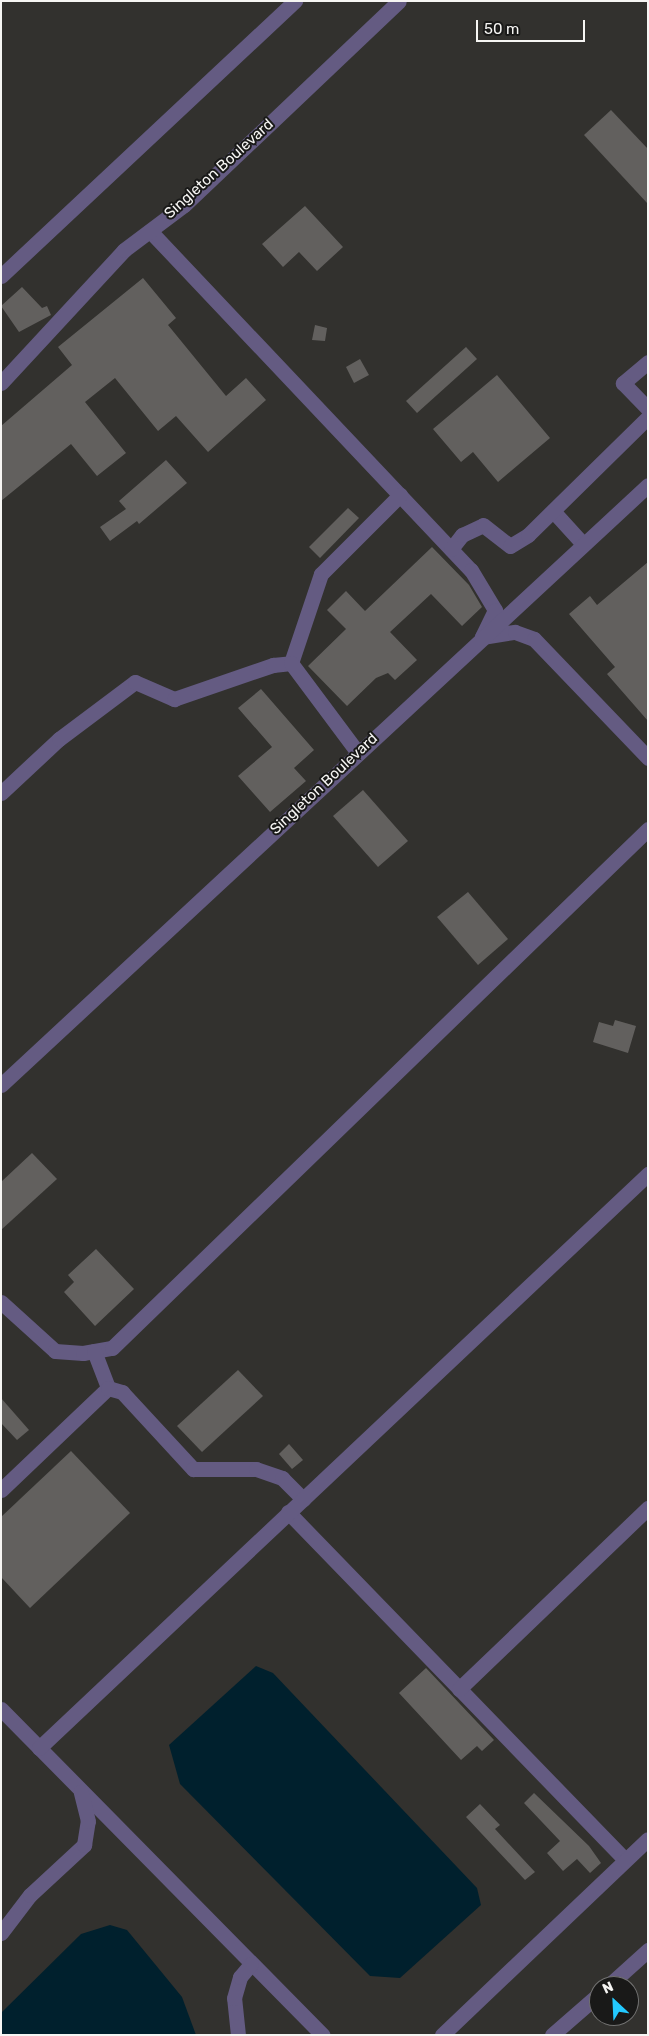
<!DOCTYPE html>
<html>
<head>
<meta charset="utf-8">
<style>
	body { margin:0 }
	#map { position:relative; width:649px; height:2036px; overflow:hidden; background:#32312e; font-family:Rubik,sans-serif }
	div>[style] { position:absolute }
	.water>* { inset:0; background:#00202d }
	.building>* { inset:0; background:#62605e }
	.minor>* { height:15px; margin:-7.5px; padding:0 7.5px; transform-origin:7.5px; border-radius:7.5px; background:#645b82 }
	span { translate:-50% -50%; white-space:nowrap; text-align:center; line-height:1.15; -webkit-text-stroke:4px #191918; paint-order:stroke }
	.street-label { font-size:15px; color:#f6f5f3 }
	.frame { position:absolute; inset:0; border:2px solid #f6f5f3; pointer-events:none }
	.north { position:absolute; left:589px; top:1976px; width:50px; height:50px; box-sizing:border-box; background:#191918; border:1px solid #717170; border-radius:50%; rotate:335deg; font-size:14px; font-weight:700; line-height:20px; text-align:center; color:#f6f5f3 }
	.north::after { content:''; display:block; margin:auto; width:18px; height:22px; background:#23c9fe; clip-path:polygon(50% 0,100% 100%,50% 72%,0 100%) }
	.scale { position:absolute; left:476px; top:20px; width:109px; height:22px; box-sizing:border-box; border:2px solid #f6f5f3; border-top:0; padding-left:6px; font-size:15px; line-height:18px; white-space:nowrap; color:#f6f5f3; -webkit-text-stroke:4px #191918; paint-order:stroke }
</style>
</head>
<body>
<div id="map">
	<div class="water">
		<div style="clip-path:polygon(256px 1666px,273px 1673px,477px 1888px,481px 1905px,400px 1978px,370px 1976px,180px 1784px,169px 1745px)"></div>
		<div style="clip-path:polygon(110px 1925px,127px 1930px,182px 1997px,196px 2035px,1px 2035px,1px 2013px,81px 1934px)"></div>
	</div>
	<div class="building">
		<div style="clip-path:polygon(611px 110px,648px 149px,648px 204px,584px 135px)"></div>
		<div style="clip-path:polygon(305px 206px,343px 247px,317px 271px,299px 252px,283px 267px,262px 244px)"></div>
		<div style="clip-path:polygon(143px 278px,176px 318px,168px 325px,226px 396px,246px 378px,266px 400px,208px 452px,176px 416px,158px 431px,115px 378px,85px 402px,126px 453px,97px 476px,71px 444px,1px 501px,1px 426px,72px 365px,58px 347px)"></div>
		<div style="clip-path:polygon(22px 287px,42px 308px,47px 306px,51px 315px,19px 332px,1px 306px)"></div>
		<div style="clip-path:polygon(315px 325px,327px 328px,325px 341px,312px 340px)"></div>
		<div style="clip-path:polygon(466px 347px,477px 359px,417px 413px,406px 401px)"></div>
		<div style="clip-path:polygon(360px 359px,369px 375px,354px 383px,346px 367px)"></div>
		<div style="clip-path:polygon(497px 375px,550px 438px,498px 482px,473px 452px,461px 462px,433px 429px)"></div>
		<div style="clip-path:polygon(166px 460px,187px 483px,139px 524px,137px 521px,110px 541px,100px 527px,126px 509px,119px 501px)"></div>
		<div style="clip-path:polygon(348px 508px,359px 518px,320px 558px,309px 547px)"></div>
		<div style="clip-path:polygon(432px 547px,469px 585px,482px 607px,462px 626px,431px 594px,390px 632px,417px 660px,395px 680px,388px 673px,376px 678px,347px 706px,308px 666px,346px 629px,327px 610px,346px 591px,365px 611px)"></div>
		<div style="clip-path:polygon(648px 562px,648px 721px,607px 674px,615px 667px,569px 614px,590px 596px,597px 605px)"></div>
		<div style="clip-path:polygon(261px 689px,314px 750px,294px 768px,306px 781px,270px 812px,238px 776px,272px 747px,238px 708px)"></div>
		<div style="clip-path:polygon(363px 790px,408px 841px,378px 867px,333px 816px)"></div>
		<div style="clip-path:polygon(468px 892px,508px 939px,478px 965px,437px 917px)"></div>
		<div style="clip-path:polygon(615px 1020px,636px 1026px,628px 1053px,593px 1042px,599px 1022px,613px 1026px)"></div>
		<div style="clip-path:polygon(32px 1153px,57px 1179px,1px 1230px,1px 1182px)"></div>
		<div style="clip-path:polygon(96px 1249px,134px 1289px,95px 1326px,64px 1292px,74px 1282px,68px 1275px)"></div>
		<div style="clip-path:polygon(238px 1370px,263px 1396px,202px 1452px,177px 1426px)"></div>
		<div style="clip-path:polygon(1px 1398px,29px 1430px,17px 1440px,1px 1423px)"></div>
		<div style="clip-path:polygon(289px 1444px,303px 1460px,292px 1469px,279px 1454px)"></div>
		<div style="clip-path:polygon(71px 1451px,130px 1513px,30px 1608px,1px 1577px,1px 1517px)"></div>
		<div style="clip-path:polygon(426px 1668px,494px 1740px,482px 1751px,477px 1746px,461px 1760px,399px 1693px)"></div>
		<div style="clip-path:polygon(534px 1793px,589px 1846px,601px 1863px,590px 1873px,577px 1859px,563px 1871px,547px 1853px,560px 1841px,524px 1803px)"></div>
		<div style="clip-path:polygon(480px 1804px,500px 1825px,495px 1829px,535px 1872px,525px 1880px,466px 1817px)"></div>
	</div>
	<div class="minor">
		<div style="left:150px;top:231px;width:467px;rotate:46.6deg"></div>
		<div style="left:471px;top:570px;width:47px;rotate:59deg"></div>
		<div style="left:495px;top:610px;width:30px;rotate:116deg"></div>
		<div style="left:482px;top:637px;width:33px;rotate:-9deg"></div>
		<div style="left:515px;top:632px;width:20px;rotate:20deg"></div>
		<div style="left:534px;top:639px;width:165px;rotate:46.2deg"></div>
		<div style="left:1px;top:276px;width:403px;rotate:-43.1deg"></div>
		<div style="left:648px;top:362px;width:33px;rotate:140deg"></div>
		<div style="left:623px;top:383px;width:36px;rotate:46deg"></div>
		<div style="left:1px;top:383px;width:181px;rotate:-47.2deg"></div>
		<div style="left:124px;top:250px;width:75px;rotate:-36.9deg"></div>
		<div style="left:184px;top:205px;width:296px;rotate:-43.5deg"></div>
		<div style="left:553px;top:511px;width:45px;rotate:47.7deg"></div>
		<div style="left:451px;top:549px;width:18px;rotate:-52deg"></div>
		<div style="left:462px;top:535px;width:23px;rotate:-25deg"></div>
		<div style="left:483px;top:525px;width:34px;rotate:38deg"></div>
		<div style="left:510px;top:546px;width:21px;rotate:-31deg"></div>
		<div style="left:528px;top:535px;width:168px;rotate:-44.5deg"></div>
		<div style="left:291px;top:663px;width:94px;rotate:-71.4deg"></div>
		<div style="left:321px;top:574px;width:112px;rotate:-45deg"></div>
		<div style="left:1px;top:793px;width:79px;rotate:-43deg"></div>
		<div style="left:59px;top:739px;width:95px;rotate:-36.9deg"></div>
		<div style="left:135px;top:682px;width:43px;rotate:23.6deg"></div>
		<div style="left:174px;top:699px;width:105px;rotate:-19deg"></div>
		<div style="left:273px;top:665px;width:18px;rotate:-6deg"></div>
		<div style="left:291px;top:663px;width:112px;rotate:53.3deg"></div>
		<div style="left:1px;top:1085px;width:882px;rotate:-42.84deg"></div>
		<div style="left:1px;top:1302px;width:73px;rotate:42.2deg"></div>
		<div style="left:55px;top:1351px;width:28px;rotate:4deg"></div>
		<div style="left:83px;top:1353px;width:29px;rotate:-10deg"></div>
		<div style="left:112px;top:1348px;width:746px;rotate:-44.08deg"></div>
		<div style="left:94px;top:1351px;width:40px;rotate:69deg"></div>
		<div style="left:1px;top:1490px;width:148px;rotate:-43.6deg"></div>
		<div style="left:108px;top:1388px;width:15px;rotate:16deg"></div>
		<div style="left:122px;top:1392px;width:105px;rotate:47.3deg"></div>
		<div style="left:193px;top:1469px;width:63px"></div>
		<div style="left:256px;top:1469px;width:28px;rotate:19deg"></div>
		<div style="left:282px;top:1478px;width:30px;rotate:45deg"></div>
		<div style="left:288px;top:1512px;width:484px;rotate:45.9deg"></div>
		<div style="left:459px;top:1689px;width:262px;rotate:-43.8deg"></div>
		<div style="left:1px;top:1709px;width:458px;rotate:45.4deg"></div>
		<div style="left:39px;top:1748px;width:837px;rotate:-43.31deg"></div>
		<div style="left:1px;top:1933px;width:48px;rotate:-52.7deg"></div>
		<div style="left:30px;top:1895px;width:74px;rotate:-42.8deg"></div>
		<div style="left:84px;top:1845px;width:24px;rotate:-81deg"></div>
		<div style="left:88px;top:1821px;width:30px;rotate:-104deg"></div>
		<div style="left:608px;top:1986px;width:54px;rotate:-42deg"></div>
		<div style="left:238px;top:2035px;width:37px;rotate:-96deg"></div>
		<div style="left:234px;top:1998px;width:22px;rotate:-74deg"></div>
		<div style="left:240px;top:1977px;width:17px;rotate:-50deg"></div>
		<div style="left:442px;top:2035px;width:284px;rotate:-43.6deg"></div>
		<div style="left:552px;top:2035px;width:62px;rotate:-41.1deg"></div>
	</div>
	<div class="street-label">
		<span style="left:219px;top:169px;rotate:-42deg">Singleton Boulevard</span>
		<span style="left:324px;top:784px;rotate:-43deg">Singleton Boulevard</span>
	</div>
	<div class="frame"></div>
	<div class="north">N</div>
	<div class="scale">50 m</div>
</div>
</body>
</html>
